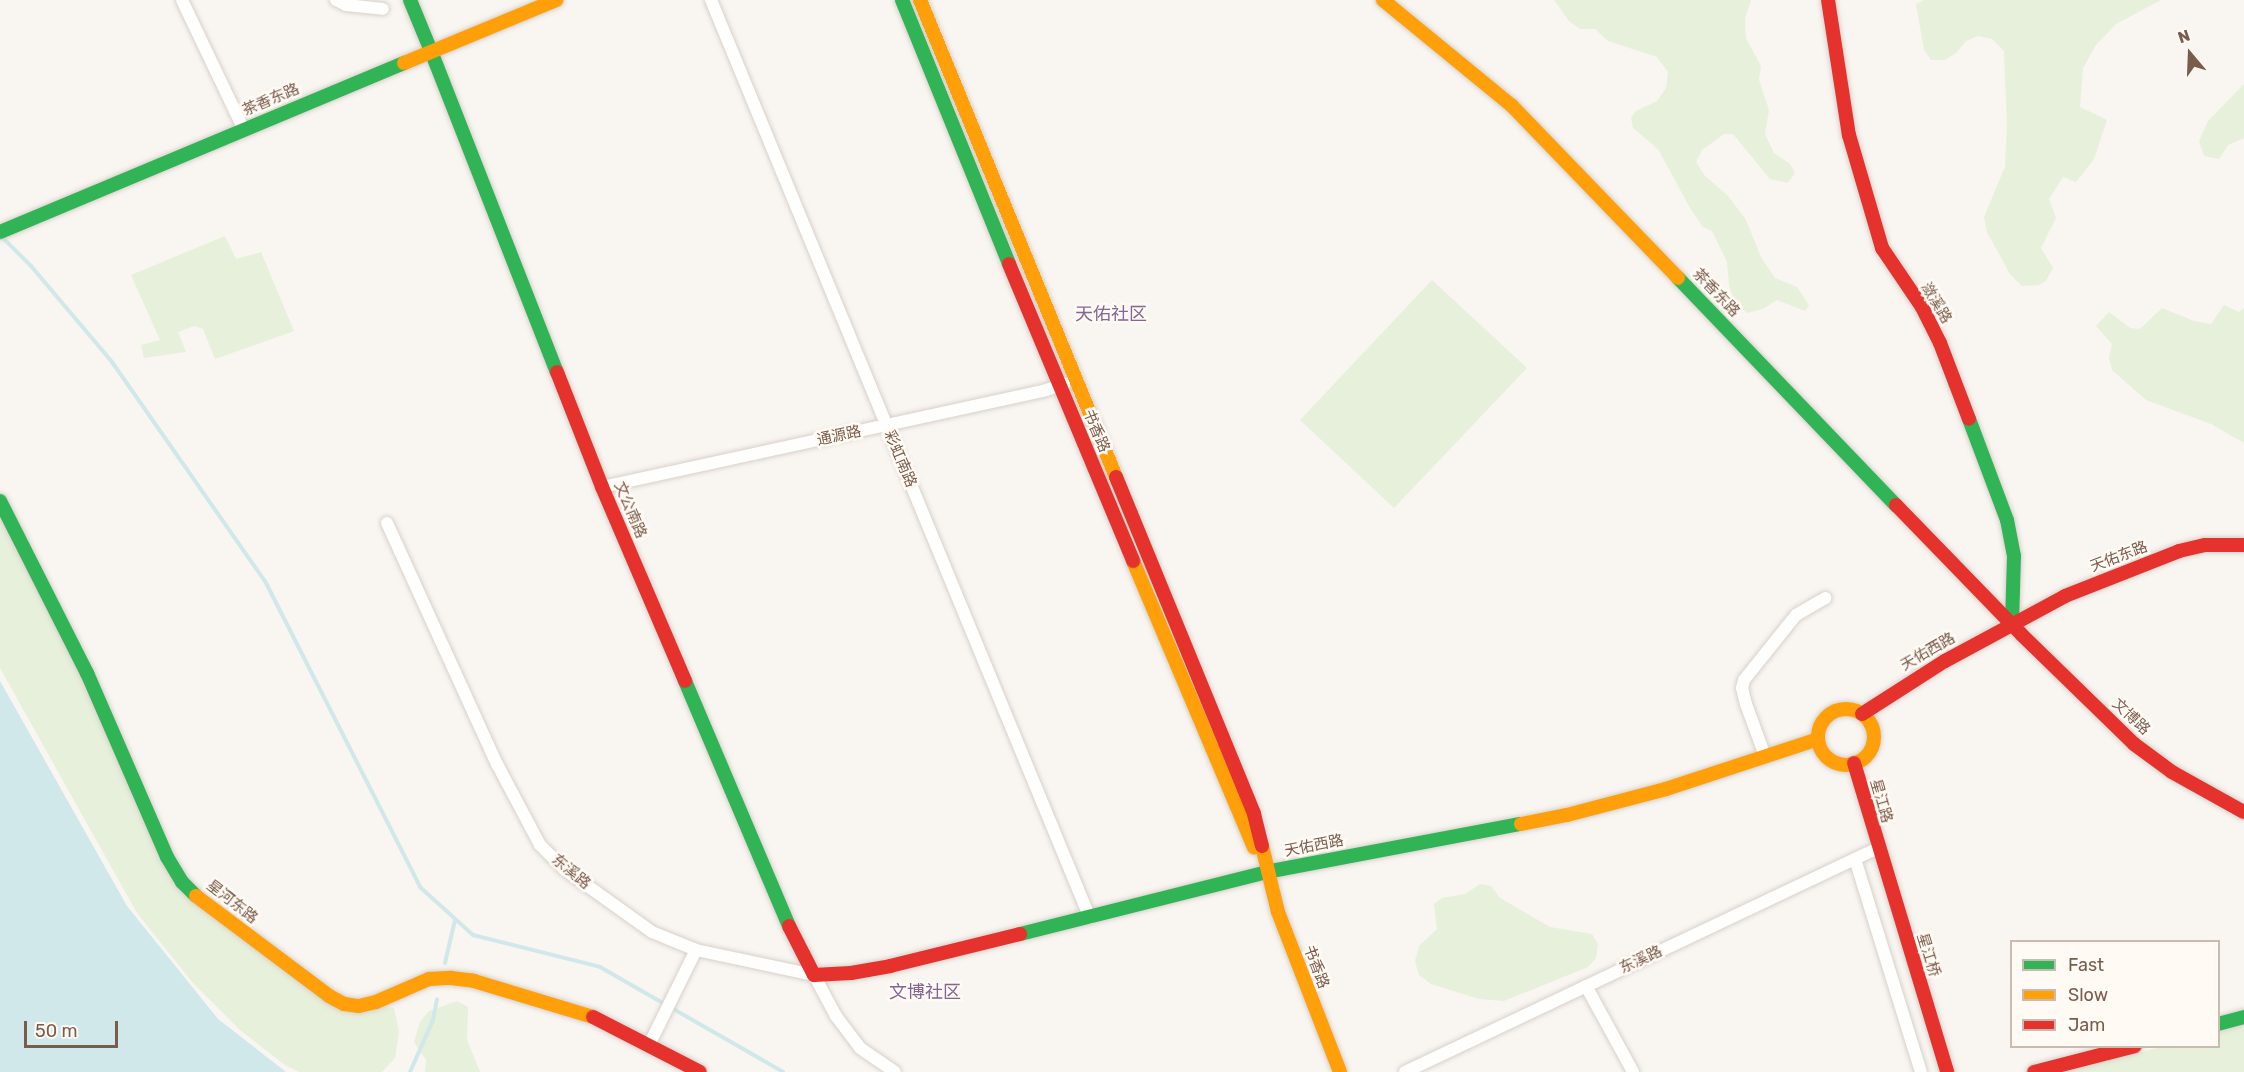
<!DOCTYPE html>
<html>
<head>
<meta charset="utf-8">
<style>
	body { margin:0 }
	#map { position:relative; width:2244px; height:1072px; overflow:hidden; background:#f9f5f0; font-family:Rubik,"Noto Sans SC",sans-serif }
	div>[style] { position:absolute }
	.green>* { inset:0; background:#e7f0db }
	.water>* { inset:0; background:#d0e8ea }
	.stream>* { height:4px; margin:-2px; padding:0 2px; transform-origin:2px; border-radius:2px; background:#d0e8ea }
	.roads { filter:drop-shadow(0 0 2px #d7d1cb) drop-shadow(0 0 2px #d7d1cb) }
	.street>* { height:12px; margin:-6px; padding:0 6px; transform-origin:6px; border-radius:6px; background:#fefefd }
	.fast>* { height:14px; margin:-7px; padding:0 7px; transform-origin:7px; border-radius:7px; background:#30b455 }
	.slow>* { height:14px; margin:-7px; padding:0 7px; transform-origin:7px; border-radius:7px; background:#ff9f0a }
	.slow>.ring { margin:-7px; padding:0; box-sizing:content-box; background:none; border:14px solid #ff9f0a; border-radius:50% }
	.jam>* { height:14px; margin:-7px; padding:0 7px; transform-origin:7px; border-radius:7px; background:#e5322d }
	span { translate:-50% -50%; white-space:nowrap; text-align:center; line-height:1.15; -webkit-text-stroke:5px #fffaf3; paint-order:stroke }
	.street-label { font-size:15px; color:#7a5c4d }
	.quarter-label { font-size:18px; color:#846695 }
	.legend { position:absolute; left:2010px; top:940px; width:210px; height:108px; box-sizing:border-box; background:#fffaf3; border:2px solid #cabbb1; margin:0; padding:8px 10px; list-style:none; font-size:18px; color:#7a5c4d }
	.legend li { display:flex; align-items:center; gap:12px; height:30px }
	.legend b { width:30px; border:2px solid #cabbb1 }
	.north { position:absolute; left:2160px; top:24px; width:60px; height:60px; -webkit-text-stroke:4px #fffaf3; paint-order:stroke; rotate:341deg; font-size:16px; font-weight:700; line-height:24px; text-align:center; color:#7a5c4d }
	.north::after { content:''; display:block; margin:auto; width:21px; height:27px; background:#7a5c4d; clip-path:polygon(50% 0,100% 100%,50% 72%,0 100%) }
	.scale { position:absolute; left:24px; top:1021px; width:94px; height:27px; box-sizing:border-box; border:3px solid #7a5c4d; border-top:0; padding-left:8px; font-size:18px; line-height:21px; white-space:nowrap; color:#7a5c4d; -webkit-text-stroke:4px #fffaf3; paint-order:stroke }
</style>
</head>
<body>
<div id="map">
	<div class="green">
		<div style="clip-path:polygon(1554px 0,1751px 0,1745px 18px,1746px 38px,1761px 66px,1759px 80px,1769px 110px,1765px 134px,1774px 153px,1790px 164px,1795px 173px,1788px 183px,1770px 179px,1733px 134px,1724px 134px,1702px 150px,1696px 162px,1705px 176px,1727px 195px,1745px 218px,1762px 259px,1775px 278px,1797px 287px,1809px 305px,1805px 311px,1777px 300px,1763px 309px,1747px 313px,1734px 299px,1729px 285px,1727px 262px,1712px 231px,1703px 227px,1690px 208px,1658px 149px,1633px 128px,1631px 118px,1636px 111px,1657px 101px,1666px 88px,1668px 72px,1657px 57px,1608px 41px,1595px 29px,1580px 29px,1569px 21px)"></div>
		<div style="clip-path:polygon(1924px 0,2161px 0,2116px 24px,2096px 45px,2083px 68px,2080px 107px,2107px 120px,2094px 159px,2076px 182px,2063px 177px,2049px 199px,2056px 218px,2041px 248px,2053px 268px,2046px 281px,2039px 285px,2022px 286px,2010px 274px,1987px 232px,1984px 217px,2005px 167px,2007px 126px,2004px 51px,1992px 39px,1978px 36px,1966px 41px,1956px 53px,1945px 60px,1931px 60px,1924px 50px,1916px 4px)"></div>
		<div style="clip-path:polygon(2244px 84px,2244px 138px,2228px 145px,2219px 159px,2204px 156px,2199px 141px,2208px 121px)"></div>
		<div style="clip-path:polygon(225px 236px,236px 259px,261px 252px,294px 331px,215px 359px,203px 329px,194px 326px,178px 332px,186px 352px,144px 358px,141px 345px,160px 340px,131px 275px)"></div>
		<div style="clip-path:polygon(1432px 280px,1527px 368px,1394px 508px,1300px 420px)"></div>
		<div style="clip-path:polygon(2224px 305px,2239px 312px,2244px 308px,2244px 443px,2211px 424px,2146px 400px,2112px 370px,2109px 358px,2112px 344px,2096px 326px,2109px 312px,2130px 328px,2140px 329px,2162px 308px,2194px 321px,2211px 324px)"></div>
		<div style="clip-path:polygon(0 492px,178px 883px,329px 1000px,394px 1008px,399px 1032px,395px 1058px,382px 1072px,299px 1072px,285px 1065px,240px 1030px,193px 983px,137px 913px,0 668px)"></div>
		<div style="clip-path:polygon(1480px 884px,1491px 886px,1500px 898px,1550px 927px,1592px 934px,1598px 944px,1596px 958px,1588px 967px,1504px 1001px,1479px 999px,1431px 984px,1419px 975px,1415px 961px,1419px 946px,1437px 929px,1434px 904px,1442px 898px,1465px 894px)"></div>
		<div style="clip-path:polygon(457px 1001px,468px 1007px,467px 1040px,480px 1072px,425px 1072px,426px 1060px,414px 1042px,420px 1022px,429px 1011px)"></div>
		<div style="clip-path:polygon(2244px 1025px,2244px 1072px,2063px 1072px,2161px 1047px,2218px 1046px,2219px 1031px)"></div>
	</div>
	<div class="water">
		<div style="clip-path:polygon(0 681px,127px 906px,218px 1019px,286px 1072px,0 1072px)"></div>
	</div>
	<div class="stream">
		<div style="left:3px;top:238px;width:40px;rotate:45deg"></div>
		<div style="left:31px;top:266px;width:126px;rotate:49.8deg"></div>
		<div style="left:112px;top:362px;width:267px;rotate:55.1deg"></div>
		<div style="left:265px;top:581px;width:343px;rotate:63.1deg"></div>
		<div style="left:420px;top:887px;width:72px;rotate:42.2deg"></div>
		<div style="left:473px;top:935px;width:131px;rotate:14.1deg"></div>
		<div style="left:600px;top:967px;width:211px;rotate:29.8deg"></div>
		<div style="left:445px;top:963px;width:44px;rotate:-76.9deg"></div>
		<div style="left:410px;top:1072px;width:57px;rotate:-66.1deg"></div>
		<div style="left:433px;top:1020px;width:21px;rotate:-79deg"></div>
	</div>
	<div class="roads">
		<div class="street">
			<div style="left:182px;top:0;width:144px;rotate:64.5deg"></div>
			<div style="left:336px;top:0;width:11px;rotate:27deg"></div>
			<div style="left:346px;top:5px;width:37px;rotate:6deg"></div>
			<div style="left:711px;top:0;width:993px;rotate:67.57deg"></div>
			<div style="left:602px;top:487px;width:454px;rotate:-12.3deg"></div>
			<div style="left:1046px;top:390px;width:20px;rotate:-18deg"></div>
			<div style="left:387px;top:523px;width:265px;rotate:65.5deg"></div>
			<div style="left:497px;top:764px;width:92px;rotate:62deg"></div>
			<div style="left:540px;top:845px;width:34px;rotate:45deg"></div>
			<div style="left:564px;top:869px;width:108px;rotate:35.6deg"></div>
			<div style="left:652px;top:932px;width:48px;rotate:22.2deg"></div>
			<div style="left:696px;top:950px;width:121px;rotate:12deg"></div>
			<div style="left:814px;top:975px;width:47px;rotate:61.8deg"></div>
			<div style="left:836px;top:1016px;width:40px;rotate:53deg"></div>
			<div style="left:860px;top:1048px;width:42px;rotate:34.4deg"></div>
			<div style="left:1765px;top:756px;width:55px;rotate:-110.1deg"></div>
			<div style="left:1746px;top:704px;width:16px;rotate:-104deg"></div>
			<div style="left:1742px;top:688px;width:8px;rotate:-76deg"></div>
			<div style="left:1744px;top:680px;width:83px;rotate:-51.3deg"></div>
			<div style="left:1796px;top:615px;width:34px;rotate:-30deg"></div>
			<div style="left:1855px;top:859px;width:223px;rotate:72.8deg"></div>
			<div style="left:1586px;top:986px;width:98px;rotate:61.3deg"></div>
			<div style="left:649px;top:1045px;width:106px;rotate:-63.7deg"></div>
			<div style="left:1405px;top:1072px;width:523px;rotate:-25.34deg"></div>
		</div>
		<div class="fast">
			<div style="left:410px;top:0;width:55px;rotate:67.6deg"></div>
			<div style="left:902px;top:0;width:285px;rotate:67.9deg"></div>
			<div style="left:431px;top:51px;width:345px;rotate:68.6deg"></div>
			<div style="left:0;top:232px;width:438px;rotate:-22.7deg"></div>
			<div style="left:1678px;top:278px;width:315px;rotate:46.2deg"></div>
			<div style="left:1969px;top:419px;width:108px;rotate:69.4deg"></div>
			<div style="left:2007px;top:520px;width:37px;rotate:79deg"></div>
			<div style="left:2014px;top:556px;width:67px;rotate:91.7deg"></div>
			<div style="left:0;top:501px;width:193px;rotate:63.2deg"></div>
			<div style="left:87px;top:673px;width:201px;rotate:66.5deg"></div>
			<div style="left:167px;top:857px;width:29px;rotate:59deg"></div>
			<div style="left:182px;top:882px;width:20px;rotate:45deg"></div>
			<div style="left:685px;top:681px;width:266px;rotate:67deg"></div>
			<div style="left:1020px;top:934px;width:254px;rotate:-14.1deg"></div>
			<div style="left:1266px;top:872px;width:259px;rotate:-10.7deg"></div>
			<div style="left:2218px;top:1024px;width:27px;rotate:-15deg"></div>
		</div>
		<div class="slow">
			<div style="left:920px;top:0;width:516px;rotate:67.66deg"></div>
			<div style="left:1383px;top:0;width:167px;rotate:39.4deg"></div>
			<div style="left:1512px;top:106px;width:239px;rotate:46deg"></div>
			<div style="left:404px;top:63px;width:165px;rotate:-22.5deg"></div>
			<div style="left:1133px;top:561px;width:311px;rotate:67.1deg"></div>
			<div class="ring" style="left:1818px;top:709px;width:42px;height:42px"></div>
			<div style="left:1521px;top:824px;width:47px;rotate:-11.1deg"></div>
			<div style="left:1567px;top:815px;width:102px;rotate:-14.7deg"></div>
			<div style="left:1666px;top:789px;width:160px;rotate:-18.2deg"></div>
			<div style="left:1262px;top:846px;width:68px;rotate:76.4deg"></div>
			<div style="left:1278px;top:912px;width:172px;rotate:68.8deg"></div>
			<div style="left:196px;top:896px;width:166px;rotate:36.9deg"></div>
			<div style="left:329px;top:996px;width:17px;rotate:28deg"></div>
			<div style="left:344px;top:1004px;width:15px;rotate:8deg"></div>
			<div style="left:359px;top:1006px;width:17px;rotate:-13deg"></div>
			<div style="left:376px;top:1002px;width:58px;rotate:-23.5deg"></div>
			<div style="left:429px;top:979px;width:22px;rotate:-3deg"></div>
			<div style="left:451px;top:978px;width:23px;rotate:7deg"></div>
			<div style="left:474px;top:981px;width:124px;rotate:16.8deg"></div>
		</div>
		<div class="jam">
			<div style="left:1828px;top:0;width:137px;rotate:81.2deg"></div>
			<div style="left:1849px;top:135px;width:118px;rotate:73.7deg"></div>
			<div style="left:1882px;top:248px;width:71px;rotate:55.9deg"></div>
			<div style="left:1922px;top:307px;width:40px;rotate:63.4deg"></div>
			<div style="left:1940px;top:343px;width:81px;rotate:69.1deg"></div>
			<div style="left:1009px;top:264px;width:322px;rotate:67.3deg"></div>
			<div style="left:557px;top:372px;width:123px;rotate:68.6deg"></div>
			<div style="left:602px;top:487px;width:211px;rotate:66.8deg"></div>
			<div style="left:1116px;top:477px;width:364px;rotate:67.7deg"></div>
			<div style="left:1254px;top:814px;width:33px;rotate:76deg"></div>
			<div style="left:1896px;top:505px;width:181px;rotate:45.9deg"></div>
			<div style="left:2022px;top:635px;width:156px;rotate:44.2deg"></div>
			<div style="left:2134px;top:744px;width:47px;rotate:36.4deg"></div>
			<div style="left:2172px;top:772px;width:82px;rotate:29.1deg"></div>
			<div style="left:1862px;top:714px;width:98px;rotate:-32.6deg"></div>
			<div style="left:1945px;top:661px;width:136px;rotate:-28.4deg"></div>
			<div style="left:2065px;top:596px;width:123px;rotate:-21.5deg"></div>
			<div style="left:2179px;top:551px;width:27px;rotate:-13deg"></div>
			<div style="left:2205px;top:545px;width:39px"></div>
			<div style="left:1854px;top:763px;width:323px;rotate:73.2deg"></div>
			<div style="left:789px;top:926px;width:55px;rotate:63deg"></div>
			<div style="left:814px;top:975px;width:37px;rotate:-3deg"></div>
			<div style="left:851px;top:973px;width:40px;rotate:-10deg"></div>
			<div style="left:890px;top:966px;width:134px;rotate:-13.8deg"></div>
			<div style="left:593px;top:1017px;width:120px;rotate:27.2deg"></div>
			<div style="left:2034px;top:1072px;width:104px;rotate:-14.4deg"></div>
		</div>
	</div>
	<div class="street-label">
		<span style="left:271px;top:100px;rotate:-23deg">茶香东路</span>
		<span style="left:1716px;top:293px;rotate:46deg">茶香东路</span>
		<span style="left:1936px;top:303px;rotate:59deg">潋溪路</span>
		<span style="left:1096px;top:431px;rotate:67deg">书香路</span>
		<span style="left:839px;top:436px;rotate:-12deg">通源路</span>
		<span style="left:900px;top:459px;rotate:67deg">彩虹南路</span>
		<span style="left:630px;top:510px;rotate:67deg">文公南路</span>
		<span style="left:2119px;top:557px;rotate:-21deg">天佑东路</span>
		<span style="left:1928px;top:652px;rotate:-30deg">天佑西路</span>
		<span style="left:2131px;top:717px;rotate:43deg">文博路</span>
		<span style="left:1881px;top:801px;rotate:74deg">星江路</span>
		<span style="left:1314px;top:846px;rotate:-11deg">天佑西路</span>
		<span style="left:571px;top:872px;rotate:39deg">东溪路</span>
		<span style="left:232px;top:902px;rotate:38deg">星河东路</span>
		<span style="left:1928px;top:955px;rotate:73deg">星江桥</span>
		<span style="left:1641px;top:960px;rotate:-25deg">东溪路</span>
		<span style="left:1316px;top:967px;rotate:69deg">书香路</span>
	</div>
	<div class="quarter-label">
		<span style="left:1111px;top:314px">天佑社区</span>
		<span style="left:925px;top:992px">文博社区</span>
	</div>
	<ul class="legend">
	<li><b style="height:8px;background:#30b455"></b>Fast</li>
	<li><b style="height:8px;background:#ff9f0a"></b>Slow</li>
	<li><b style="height:8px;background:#e5322d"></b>Jam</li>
	</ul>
	<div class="north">N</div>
	<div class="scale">50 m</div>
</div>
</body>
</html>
